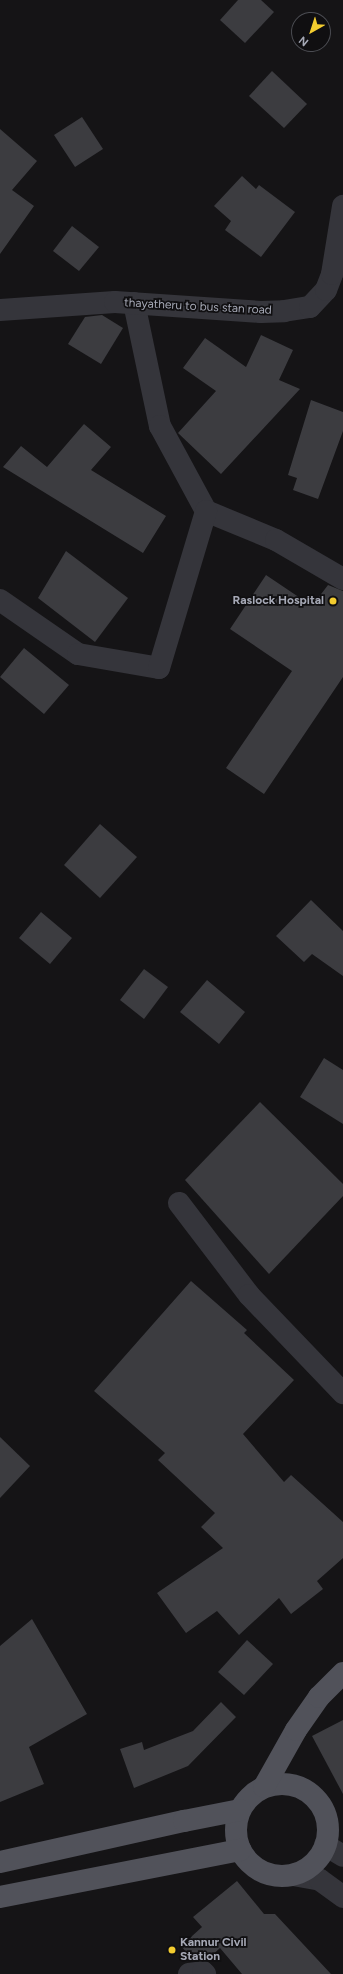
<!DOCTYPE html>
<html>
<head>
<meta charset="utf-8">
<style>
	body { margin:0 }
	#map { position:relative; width:343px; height:1974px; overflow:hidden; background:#151416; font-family:Figtree,sans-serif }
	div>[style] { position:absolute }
	.building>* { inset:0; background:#3c3c40 }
	.minor>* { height:22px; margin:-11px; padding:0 11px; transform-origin:11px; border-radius:11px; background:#35353b }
	.major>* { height:22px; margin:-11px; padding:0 11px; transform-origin:11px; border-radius:11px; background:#51525a }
	.major>.ring { margin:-11px; padding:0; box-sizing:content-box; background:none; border:22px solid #51525a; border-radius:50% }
	.dots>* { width:11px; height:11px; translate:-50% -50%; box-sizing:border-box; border:2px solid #100f11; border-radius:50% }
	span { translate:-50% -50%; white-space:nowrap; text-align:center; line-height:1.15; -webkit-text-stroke:3.5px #100f11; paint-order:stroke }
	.street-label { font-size:12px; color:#a6a9b6 }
	.poi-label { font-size:12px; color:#a6a9b6; font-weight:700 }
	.right { translate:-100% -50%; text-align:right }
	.left { translate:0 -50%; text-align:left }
	.north { position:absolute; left:291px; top:12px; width:40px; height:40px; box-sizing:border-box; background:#100f11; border:1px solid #4c4d53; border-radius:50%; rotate:219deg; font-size:11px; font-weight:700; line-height:16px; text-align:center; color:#a6a9b6 }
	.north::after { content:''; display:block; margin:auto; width:14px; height:18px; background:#f3cc2f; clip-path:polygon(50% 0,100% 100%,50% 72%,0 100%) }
</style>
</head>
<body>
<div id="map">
	<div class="building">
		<div style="clip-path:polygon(238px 0,261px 0,274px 12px,245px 43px,220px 20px)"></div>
		<div style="clip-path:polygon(272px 71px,307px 104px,284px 128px,249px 96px)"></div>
		<div style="clip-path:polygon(82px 117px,103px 149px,75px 167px,54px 135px)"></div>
		<div style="clip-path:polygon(0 129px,37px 161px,12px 190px,34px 206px,0 254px)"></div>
		<div style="clip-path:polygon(242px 176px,256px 189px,259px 185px,295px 212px,261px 257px,225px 230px,231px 221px,214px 206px)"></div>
		<div style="clip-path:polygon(72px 226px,99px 247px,79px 271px,53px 251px)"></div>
		<div style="clip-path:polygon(102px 315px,123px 328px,101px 364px,68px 344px,85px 317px)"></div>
		<div style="clip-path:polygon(261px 335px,293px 350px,279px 380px,300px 389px,221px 474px,178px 433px,216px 391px,183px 368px,205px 338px,246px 367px)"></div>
		<div style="clip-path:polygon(311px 400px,343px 412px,343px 431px,318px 499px,293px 490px,297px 478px,288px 475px)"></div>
		<div style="clip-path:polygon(84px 424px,111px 447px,91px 470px,166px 516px,143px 553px,3px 467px,21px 446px,47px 467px)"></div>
		<div style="clip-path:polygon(66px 551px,128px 598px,95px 642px,38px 598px)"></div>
		<div style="clip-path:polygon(266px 575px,312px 606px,328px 585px,343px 591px,343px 677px,264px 794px,226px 768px,292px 671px,230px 629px)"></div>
		<div style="clip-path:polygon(24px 648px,69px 685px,44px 714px,0 677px)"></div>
		<div style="clip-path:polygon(100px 824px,137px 857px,100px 898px,64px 865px)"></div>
		<div style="clip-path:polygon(311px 900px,343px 931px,343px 976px,312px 954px,304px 962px,276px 936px)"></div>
		<div style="clip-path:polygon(41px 912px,72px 938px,50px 964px,19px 938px)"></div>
		<div style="clip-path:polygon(144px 969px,168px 987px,144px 1019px,120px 1000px)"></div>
		<div style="clip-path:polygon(207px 980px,245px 1012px,219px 1044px,180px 1012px)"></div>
		<div style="clip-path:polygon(324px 1058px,343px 1070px,343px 1124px,300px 1097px)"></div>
		<div style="clip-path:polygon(260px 1102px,343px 1184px,343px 1196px,269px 1274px,185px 1180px)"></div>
		<div style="clip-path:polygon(191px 1281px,247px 1330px,244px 1333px,294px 1380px,243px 1434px,284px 1482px,291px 1475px,343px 1522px,343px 1558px,317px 1581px,323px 1589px,291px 1614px,279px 1598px,239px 1635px,217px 1611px,186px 1633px,157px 1593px,223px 1548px,201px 1527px,215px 1513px,158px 1460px,165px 1453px,94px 1391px)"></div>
		<div style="clip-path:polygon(0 1437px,30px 1466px,0 1498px)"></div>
		<div style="clip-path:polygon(32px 1619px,87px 1714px,29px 1747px,44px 1784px,0 1802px,0 1646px)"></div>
		<div style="clip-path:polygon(247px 1640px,273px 1664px,244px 1695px,218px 1672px)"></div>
		<div style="clip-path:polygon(221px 1702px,236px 1717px,188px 1766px,134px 1788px,120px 1749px,142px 1742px,144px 1750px,193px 1731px)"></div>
		<div style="clip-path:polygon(343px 1720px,343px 1794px,312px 1736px)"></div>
		<div style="clip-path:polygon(237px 1881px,264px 1914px,275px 1914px,331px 1974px,242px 1974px,220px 1948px,207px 1960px,194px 1961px,181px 1946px,202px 1927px,193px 1917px)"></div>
	</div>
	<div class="minor">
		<div style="left:134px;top:303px;width:126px;rotate:78.1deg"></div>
		<div style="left:160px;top:426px;width:97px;rotate:61.6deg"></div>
		<div style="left:206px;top:511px;width:76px;rotate:22.5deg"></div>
		<div style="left:276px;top:540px;width:78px;rotate:30.2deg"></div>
		<div style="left:0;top:310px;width:115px;rotate:-4deg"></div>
		<div style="left:115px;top:302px;width:146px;rotate:3.9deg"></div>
		<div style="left:261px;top:312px;width:23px;rotate:-2deg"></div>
		<div style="left:284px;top:311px;width:26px;rotate:-9deg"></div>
		<div style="left:310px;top:307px;width:23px;rotate:-47deg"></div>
		<div style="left:326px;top:290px;width:17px;rotate:-69deg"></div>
		<div style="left:332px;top:274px;width:69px;rotate:-80.8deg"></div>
		<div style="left:0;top:600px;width:95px;rotate:34.7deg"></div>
		<div style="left:78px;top:654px;width:82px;rotate:9.8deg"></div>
		<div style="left:159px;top:668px;width:164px;rotate:-73.3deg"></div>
		<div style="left:179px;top:1203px;width:116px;rotate:52.7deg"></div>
		<div style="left:249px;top:1295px;width:136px;rotate:46.2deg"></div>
		<div style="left:325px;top:1845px;width:21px;rotate:31deg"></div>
		<div style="left:293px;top:1875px;width:27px;rotate:10deg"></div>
		<div style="left:320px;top:1880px;width:29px;rotate:36deg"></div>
		<div style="left:189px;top:1974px;width:14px;rotate:-8deg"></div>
		<div style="left:203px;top:1972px;width:3px;rotate:45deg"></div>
	</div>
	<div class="major">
		<div class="ring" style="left:236px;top:1784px;width:70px;height:70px"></div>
		<div style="left:264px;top:1787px;width:65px;rotate:-60.7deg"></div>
		<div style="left:296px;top:1730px;width:40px;rotate:-55.1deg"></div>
		<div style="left:319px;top:1697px;width:34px;rotate:-45deg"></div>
		<div style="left:0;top:1862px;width:189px;rotate:-12.6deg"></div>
		<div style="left:184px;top:1821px;width:57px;rotate:-11.1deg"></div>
		<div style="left:0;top:1897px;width:245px;rotate:-11.1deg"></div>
	</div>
	<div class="dots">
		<div style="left:333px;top:601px;background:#f3cc2f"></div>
		<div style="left:172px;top:1950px;background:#f3cc2f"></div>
	</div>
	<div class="street-label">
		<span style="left:198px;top:307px;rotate:3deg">thayatheru to bus stan road</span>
	</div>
	<div class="poi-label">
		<span class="right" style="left:324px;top:601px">Raslock Hospital</span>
		<span class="left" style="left:180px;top:1950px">Kannur Civil<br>Station</span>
	</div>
	<div class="north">N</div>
</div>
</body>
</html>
